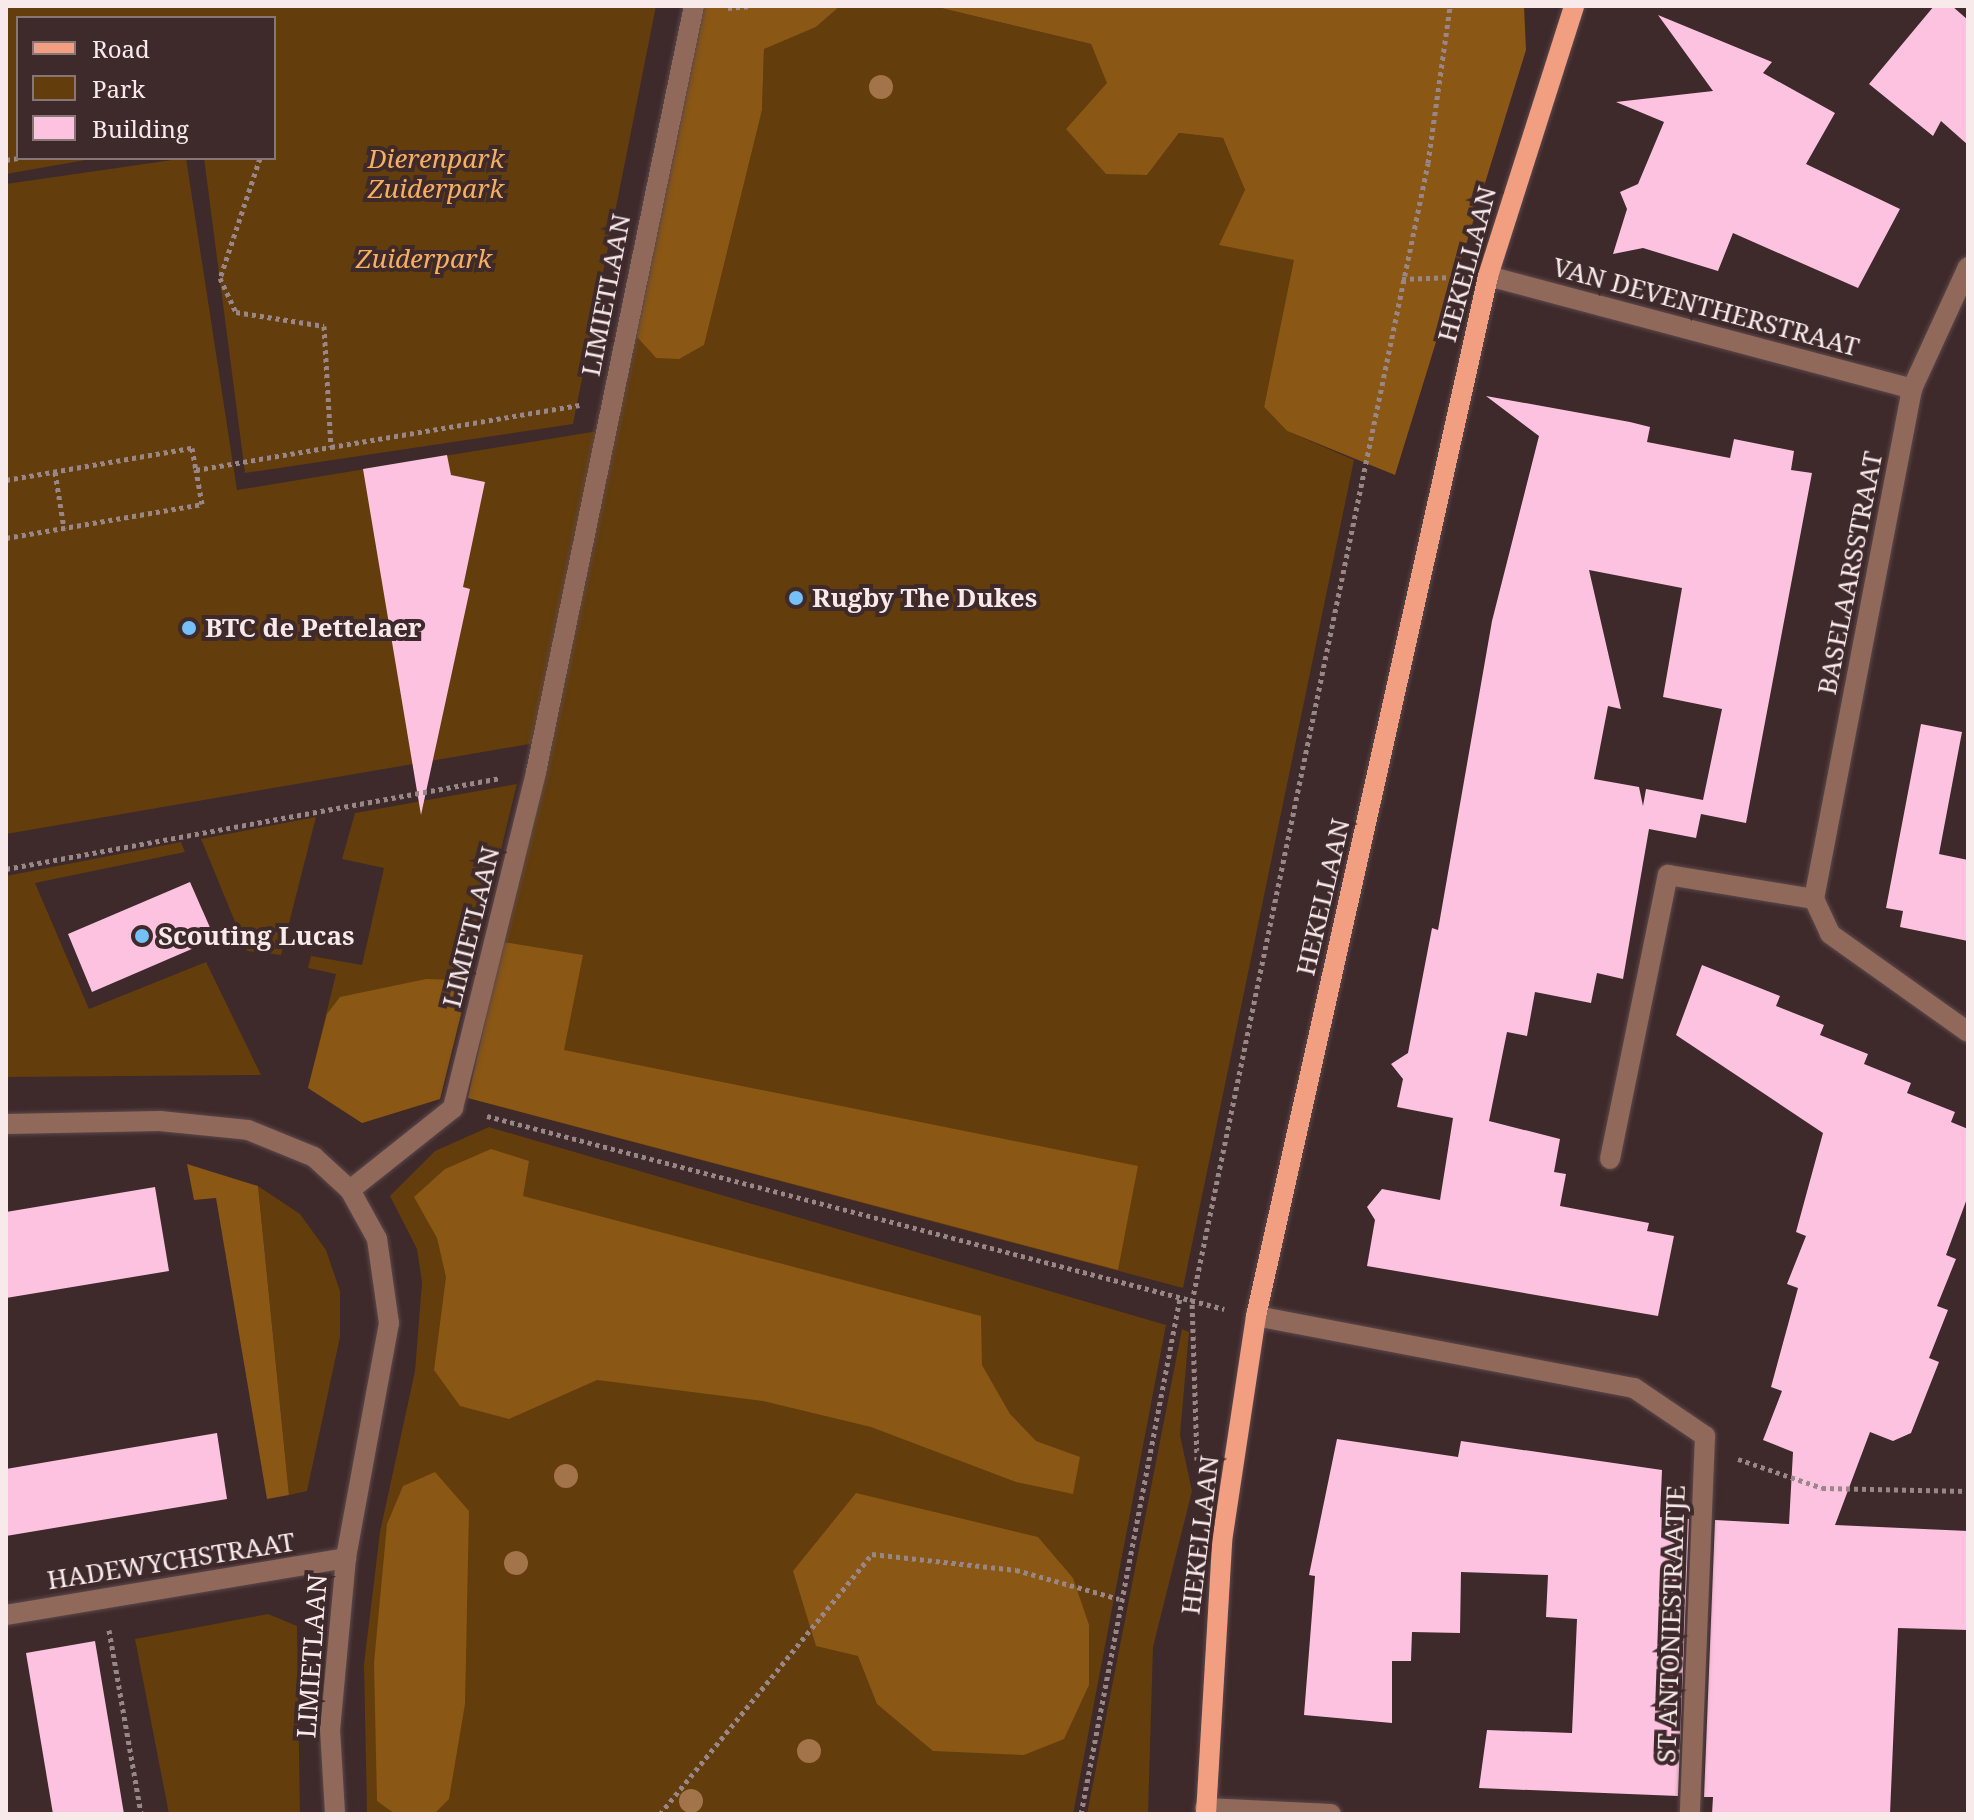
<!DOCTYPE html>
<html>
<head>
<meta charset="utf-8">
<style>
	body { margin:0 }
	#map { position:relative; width:1974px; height:1820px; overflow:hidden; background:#3e292b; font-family:"Noto Serif",serif }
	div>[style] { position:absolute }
	.green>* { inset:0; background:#633d0c }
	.forest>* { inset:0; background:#8a5714 }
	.building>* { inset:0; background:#fdc2df }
	.path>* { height:5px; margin-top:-2.5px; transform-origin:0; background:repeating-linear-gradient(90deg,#998788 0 4px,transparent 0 8px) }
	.roads { filter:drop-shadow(0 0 2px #5c484a) drop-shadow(0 0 2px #5c484a) }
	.minor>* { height:20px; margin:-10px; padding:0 10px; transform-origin:10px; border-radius:10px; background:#91695a }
	.major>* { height:20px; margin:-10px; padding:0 10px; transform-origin:10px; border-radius:10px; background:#f29f81 }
	.trees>* { width:24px; height:24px; margin:-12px; border-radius:50%; background:#a37349 }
	.dots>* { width:22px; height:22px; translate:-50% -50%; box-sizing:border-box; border:4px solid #3e292b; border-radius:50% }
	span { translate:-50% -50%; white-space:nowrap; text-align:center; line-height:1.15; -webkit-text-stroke:8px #3e292b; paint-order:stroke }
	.park-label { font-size:26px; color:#f6af61; font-style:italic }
	.street-label { font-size:26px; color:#f8eaea }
	.poi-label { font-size:26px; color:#f8eaea; font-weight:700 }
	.left { translate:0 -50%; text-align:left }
	.frame { position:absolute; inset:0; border:8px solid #f8eaea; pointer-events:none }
	.legend { position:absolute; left:16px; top:16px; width:260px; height:144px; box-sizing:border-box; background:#3e292b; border:2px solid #887677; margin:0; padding:10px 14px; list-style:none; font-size:24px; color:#f8eaea }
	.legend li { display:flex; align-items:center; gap:16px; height:40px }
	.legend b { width:40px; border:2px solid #887677 }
</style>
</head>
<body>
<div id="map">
	<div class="green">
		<div style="clip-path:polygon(6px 6px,656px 6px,573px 424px,245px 473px,204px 158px,274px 158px,274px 18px,18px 18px,18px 158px,97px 158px,6px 174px)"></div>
		<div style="clip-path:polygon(840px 6px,933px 6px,1091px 44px,1147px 175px,1179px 133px,1223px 138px,1245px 190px,1295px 260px,1264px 407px,1287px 431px,1354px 460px,1183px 1288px,468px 1098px,547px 741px,6px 834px,6px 184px,186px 158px,237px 490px,616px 428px,636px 336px,656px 358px,747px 149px,762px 110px,764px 48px,816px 27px)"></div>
		<div style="clip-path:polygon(517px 784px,440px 1099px,362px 1123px,308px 1088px,336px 974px,308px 968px,311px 956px,362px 965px,384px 868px,342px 859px,355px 813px)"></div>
		<div style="clip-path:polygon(316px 817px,281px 955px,247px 951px,201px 839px)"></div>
		<div style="clip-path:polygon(181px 842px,185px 852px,35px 883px,89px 1009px,206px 962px,261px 1075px,6px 1077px,6px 876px)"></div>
		<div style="clip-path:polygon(489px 1127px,1166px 1325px,1073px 1814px,367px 1814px,364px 1664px,380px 1532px,415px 1371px,422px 1282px,417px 1249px,390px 1196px,435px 1151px)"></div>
		<div style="clip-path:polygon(258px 1186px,300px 1214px,326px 1250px,340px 1291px,340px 1337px,307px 1491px,289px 1495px)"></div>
		<div style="clip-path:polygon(1182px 1329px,1189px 1332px,1180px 1435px,1192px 1491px,1153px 1647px,1148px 1814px,1087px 1814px)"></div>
		<div style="clip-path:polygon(268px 1614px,297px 1626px,300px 1814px,169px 1814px,135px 1639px)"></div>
	</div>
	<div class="forest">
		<div style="clip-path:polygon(698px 6px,840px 6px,816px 27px,764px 49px,762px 110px,704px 345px,679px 359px,656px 358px,636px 336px)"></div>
		<div style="clip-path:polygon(933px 6px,1524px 6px,1526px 50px,1395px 475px,1287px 431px,1264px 407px,1294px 260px,1219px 245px,1245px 190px,1223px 138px,1179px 133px,1147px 175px,1106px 174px,1066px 129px,1107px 83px,1091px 44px)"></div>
		<div style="clip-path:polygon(503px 942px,583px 955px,564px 1050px,1138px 1166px,1118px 1270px,468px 1098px)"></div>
		<div style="clip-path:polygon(426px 979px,456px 980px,465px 998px,440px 1099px,362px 1123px,308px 1088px,327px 1014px,340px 997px)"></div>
		<div style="clip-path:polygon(491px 1149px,529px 1161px,523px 1196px,981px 1316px,982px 1365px,1010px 1414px,1036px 1441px,1080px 1457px,1073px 1494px,1016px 1482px,871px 1427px,763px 1401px,597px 1380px,509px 1419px,460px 1406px,434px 1370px,446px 1277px,437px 1238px,414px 1197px,445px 1169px)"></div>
		<div style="clip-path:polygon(187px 1164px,258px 1186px,289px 1495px,267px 1499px,216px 1198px,194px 1200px)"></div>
		<div style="clip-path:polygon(435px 1472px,469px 1511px,465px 1704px,449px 1799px,434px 1814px,395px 1814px,377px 1801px,374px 1663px,387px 1524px,403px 1486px)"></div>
		<div style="clip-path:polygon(856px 1493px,1038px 1537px,1073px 1578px,1089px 1625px,1089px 1685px,1064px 1739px,1024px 1755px,933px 1751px,877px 1704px,858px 1656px,816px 1646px,793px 1571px)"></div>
	</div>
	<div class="building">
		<div style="clip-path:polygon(1934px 6px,1952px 6px,1968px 20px,1968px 145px,1941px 121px,1933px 136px,1869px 84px)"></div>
		<div style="clip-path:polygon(1658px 15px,1772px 62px,1763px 73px,1835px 113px,1806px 164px,1900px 209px,1858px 288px,1733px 233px,1718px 271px,1643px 248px,1613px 254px,1627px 209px,1620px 192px,1638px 184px,1664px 122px,1616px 102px,1713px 91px)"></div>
		<div style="clip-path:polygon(evenodd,1486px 396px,1630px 422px,1650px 427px,1647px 442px,1730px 458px,1734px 439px,1794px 451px,1791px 470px,1812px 473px,1746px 823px,1701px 814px,1696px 838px,1649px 829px,1623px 979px,1597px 973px,1591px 1003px,1535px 992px,1527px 1036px,1507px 1032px,1489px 1121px,1560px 1139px,1554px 1172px,1566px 1174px,1560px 1206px,1649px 1223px,1647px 1231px,1674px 1236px,1658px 1316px,1367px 1266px,1375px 1220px,1367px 1207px,1382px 1189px,1440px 1200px,1453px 1118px,1397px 1107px,1403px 1079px,1391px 1064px,1408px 1053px,1432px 928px,1438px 930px,1492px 621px,1539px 436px,1486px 396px,1589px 570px,1682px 588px,1663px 697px,1722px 709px,1703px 800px,1646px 789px,1643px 806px,1639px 787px,1594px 779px,1608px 706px,1621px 709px,1589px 570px)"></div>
		<div style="clip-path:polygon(447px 455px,451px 475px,485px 482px,463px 587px,470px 589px,421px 815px,363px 469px)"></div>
		<div style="clip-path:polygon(1921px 724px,1962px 732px,1939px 854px,1968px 860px,1968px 941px,1900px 927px,1903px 911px,1886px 908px)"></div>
		<div style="clip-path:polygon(190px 882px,215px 939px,92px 992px,68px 934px)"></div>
		<div style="clip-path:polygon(1702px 965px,1780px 996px,1776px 1006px,1824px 1025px,1820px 1035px,1868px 1054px,1864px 1064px,1911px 1083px,1907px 1093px,1955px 1112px,1951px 1122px,1968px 1129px,1968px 1196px,1946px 1255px,1956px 1259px,1937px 1306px,1948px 1310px,1929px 1358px,1939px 1362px,1911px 1433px,1893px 1441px,1870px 1432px,1835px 1525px,1968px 1531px,1968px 1630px,1898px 1628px,1890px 1814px,1712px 1814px,1713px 1797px,1704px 1797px,1715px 1520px,1789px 1524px,1793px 1452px,1763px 1440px,1782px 1391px,1771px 1387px,1798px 1288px,1787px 1284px,1806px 1236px,1796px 1232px,1823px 1133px,1676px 1035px)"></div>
		<div style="clip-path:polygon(155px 1187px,169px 1271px,6px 1298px,6px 1212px)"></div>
		<div style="clip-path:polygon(217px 1433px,227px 1499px,6px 1536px,6px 1469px)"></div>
		<div style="clip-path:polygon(1337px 1439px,1458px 1457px,1461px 1441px,1662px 1470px,1660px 1517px,1689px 1519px,1678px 1796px,1479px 1788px,1487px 1730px,1572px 1733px,1577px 1619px,1546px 1617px,1548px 1575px,1461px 1572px,1460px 1633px,1412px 1632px,1411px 1661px,1392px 1661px,1392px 1723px,1304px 1715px,1315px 1576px,1309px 1575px)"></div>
		<div style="clip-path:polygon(95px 1641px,124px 1814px,53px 1814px,26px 1653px)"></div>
	</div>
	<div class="path">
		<div style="left:728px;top:8px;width:23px;rotate:-5deg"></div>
		<div style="left:260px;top:158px;width:126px;rotate:108.4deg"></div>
		<div style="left:220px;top:278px;width:38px;rotate:65deg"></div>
		<div style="left:236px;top:312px;width:89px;rotate:9deg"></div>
		<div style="left:324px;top:326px;width:121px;rotate:86.7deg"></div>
		<div style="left:331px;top:447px;width:252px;rotate:-9.6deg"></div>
		<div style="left:6px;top:160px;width:12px;rotate:-9deg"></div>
		<div style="left:1402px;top:279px;width:51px;rotate:-2.2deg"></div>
		<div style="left:55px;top:472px;width:57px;rotate:80.9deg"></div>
		<div style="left:6px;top:480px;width:189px;rotate:-9.8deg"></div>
		<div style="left:192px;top:448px;width:22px;rotate:80deg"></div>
		<div style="left:196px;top:470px;width:137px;rotate:-9.7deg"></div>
		<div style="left:6px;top:538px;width:199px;rotate:-9.8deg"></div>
		<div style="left:202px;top:504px;width:35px;rotate:-100deg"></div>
		<div style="left:6px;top:869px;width:503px;rotate:-10.42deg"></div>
		<div style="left:487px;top:1116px;width:762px;rotate:14.67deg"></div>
		<div style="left:1738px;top:1459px;width:89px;rotate:19deg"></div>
		<div style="left:1822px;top:1488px;width:146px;rotate:1.2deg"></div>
		<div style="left:1197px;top:1460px;width:158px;rotate:-91.8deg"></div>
		<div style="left:1192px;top:1302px;width:1163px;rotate:-78.29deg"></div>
		<div style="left:1428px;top:163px;width:159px;rotate:-82deg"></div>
		<div style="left:109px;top:1630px;width:187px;rotate:80.1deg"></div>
		<div style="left:660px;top:1814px;width:335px;rotate:-50.8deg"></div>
		<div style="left:872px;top:1554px;width:145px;rotate:6.3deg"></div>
		<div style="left:1016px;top:1570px;width:107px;rotate:15.7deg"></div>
		<div style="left:1081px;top:1814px;width:525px;rotate:-79.14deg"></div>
	</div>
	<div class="roads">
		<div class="minor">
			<div style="left:1968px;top:267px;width:134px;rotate:114.7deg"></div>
			<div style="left:1912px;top:389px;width:519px;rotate:100.88deg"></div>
			<div style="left:1814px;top:899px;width:38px;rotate:65deg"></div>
			<div style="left:1830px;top:934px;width:169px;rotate:35.4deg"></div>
			<div style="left:1488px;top:276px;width:439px;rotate:14.9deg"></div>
			<div style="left:6px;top:1124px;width:154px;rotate:-1.1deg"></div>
			<div style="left:160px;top:1121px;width:88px;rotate:5.8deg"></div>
			<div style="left:248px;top:1130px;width:71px;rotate:22.2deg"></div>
			<div style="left:314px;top:1157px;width:49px;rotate:42.5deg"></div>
			<div style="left:350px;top:1190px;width:56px;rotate:61.1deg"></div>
			<div style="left:377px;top:1239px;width:85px;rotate:81.9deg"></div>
			<div style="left:389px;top:1323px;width:239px;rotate:100.4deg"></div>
			<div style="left:346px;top:1558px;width:172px;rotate:95.3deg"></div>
			<div style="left:330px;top:1729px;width:85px;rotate:86.6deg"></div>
			<div style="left:1610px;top:1159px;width:290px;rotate:-78.5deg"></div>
			<div style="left:1668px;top:875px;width:148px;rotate:9.3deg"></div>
			<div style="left:350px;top:1190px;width:132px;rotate:-38.5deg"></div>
			<div style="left:453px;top:1108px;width:346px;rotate:-76.1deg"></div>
			<div style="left:536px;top:772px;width:782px;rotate:-78.35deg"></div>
			<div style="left:1256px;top:1316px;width:385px;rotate:10.8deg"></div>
			<div style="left:1634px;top:1388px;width:86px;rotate:34.1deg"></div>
			<div style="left:1705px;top:1436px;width:378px;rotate:92.3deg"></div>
			<div style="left:6px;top:1615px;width:345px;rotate:-9.5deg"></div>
			<div style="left:1205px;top:1808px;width:126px;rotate:2.7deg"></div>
		</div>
		<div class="major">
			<div style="left:1206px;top:1814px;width:273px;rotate:-86.6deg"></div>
			<div style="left:1222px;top:1541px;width:228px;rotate:-81.4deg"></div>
			<div style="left:1256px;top:1316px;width:1066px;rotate:-77.42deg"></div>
			<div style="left:1488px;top:276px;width:283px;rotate:-72.3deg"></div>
		</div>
	</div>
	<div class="trees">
		<div style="left:881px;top:87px"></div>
		<div style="left:566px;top:1476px"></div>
		<div style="left:516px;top:1563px"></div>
		<div style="left:809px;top:1751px"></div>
		<div style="left:691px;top:1801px"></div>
	</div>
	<div class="dots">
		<div style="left:796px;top:598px;background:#75c0f6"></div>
		<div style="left:189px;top:628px;background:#75c0f6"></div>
		<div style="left:142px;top:936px;background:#75c0f6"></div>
	</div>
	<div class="park-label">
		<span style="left:436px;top:174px">Dierenpark<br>Zuiderpark</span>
		<span style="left:424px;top:259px">Zuiderpark</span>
	</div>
	<div class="street-label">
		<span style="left:1467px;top:264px;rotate:-75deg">HEKELLAAN</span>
		<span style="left:606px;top:295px;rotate:-79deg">LIMIETLAAN</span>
		<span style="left:1706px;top:307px;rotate:15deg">VAN DEVENTHERSTRAAT</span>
		<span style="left:1850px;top:573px;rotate:-79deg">BASELAARSSTRAAT</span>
		<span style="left:1323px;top:897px;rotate:-77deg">HEKELLAAN</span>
		<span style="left:471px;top:927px;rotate:-76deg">LIMIETLAAN</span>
		<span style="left:1200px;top:1535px;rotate:-83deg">HEKELLAAN</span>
		<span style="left:171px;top:1561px;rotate:-9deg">HADEWYCHSTRAAT</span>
		<span style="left:1671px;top:1624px;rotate:-88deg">ST ANTONIESTRAATJE</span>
		<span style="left:312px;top:1656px;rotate:-86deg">LIMIETLAAN</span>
	</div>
	<div class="poi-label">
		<span class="left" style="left:812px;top:598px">Rugby The Dukes</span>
		<span class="left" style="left:205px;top:628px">BTC de Pettelaer</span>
		<span class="left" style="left:158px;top:936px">Scouting Lucas</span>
	</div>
	<div class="frame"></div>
	<ul class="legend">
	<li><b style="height:10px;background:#f29f81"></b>Road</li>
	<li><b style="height:22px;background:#633d0c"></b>Park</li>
	<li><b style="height:22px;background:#fdc2df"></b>Building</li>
	</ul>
</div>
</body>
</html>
